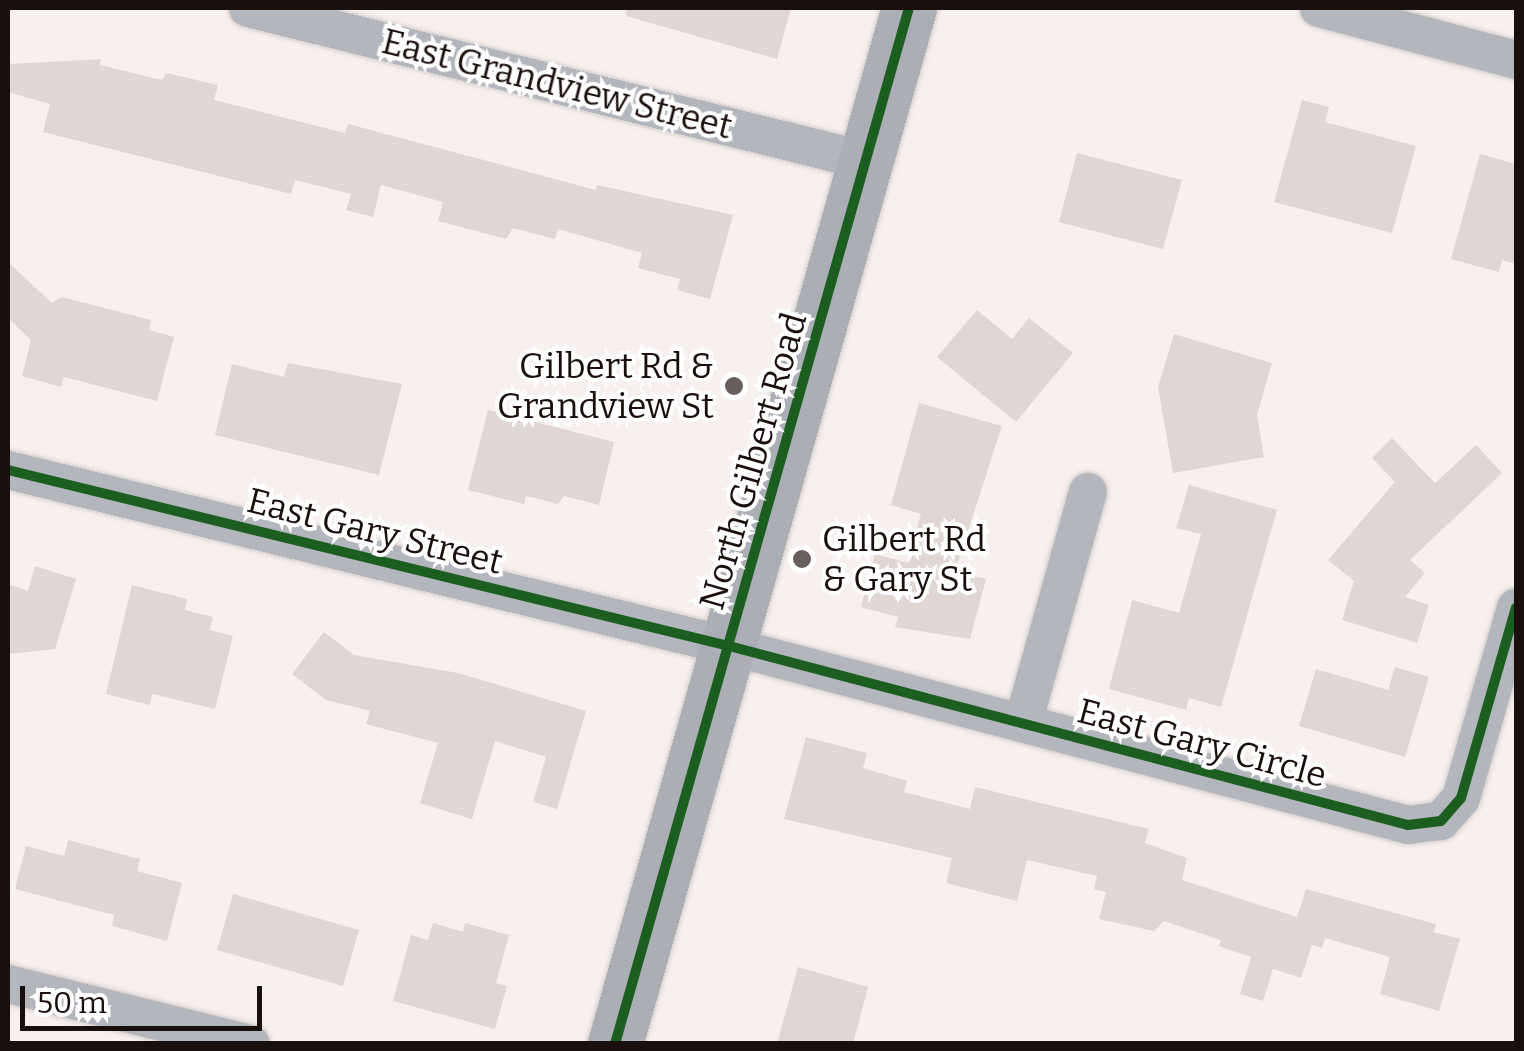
<!DOCTYPE html>
<html>
<head>
<meta charset="utf-8">
<style>
	body { margin:0 }
	#map { position:relative; width:1524px; height:1051px; overflow:hidden; background:#f8f0ee; font-family:Bitter,serif }
	div>[style] { position:absolute }
	.building>* { inset:0; background:#e1d6d4 }
	.roads { filter:drop-shadow(0 0 2px #d4cdcb) drop-shadow(0 0 2px #d4cdcb) }
	.minor>* { height:38px; margin:-19px; padding:0 19px; transform-origin:19px; border-radius:19px; background:#b4b6bd }
	.primary>* { height:55px; margin:-27.5px; padding:0 27.5px; transform-origin:27.5px; border-radius:27.5px; background:#acaeb5 }
	.cycleway>* { height:10px; margin:-5px; padding:0 5px; transform-origin:5px; border-radius:5px; background:#1b5e20 }
	.dots>* { width:28px; height:28px; translate:-50% -50%; box-sizing:border-box; border:5px solid #fff; border-radius:50% }
	span { translate:-50% -50%; white-space:nowrap; text-align:center; line-height:1.15; -webkit-text-stroke:8px #fff; paint-order:stroke }
	.street-label { font-size:35px; color:#1b0f0d }
	.poi-label { font-size:35px; color:#1b0f0d }
	.right { translate:-100% -50%; text-align:right }
	.left { translate:0 -50%; text-align:left }
	.frame { position:absolute; inset:0; border:10px solid #1b0f0d; pointer-events:none }
	.scale { position:absolute; left:20px; top:986px; width:242px; height:45px; box-sizing:border-box; border:5px solid #1b0f0d; border-top:0; padding-left:12px; font-size:30px; line-height:35px; white-space:nowrap; color:#1b0f0d; -webkit-text-stroke:8px #fff; paint-order:stroke }
</style>
</head>
<body>
<div id="map">
	<div class="building">
		<div style="clip-path:polygon(627px 8px,791px 8px,777px 59px,626px 16px)"></div>
		<div style="clip-path:polygon(101px 59px,100px 65px,162px 80px,166px 73px,218px 85px,214px 100px,345px 133px,348px 124px,596px 190px,597px 185px,733px 215px,710px 299px,677px 290px,680px 279px,638px 268px,642px 253px,558px 229px,555px 239px,513px 228px,506px 239px,438px 221px,443px 202px,381px 185px,373px 217px,346px 210px,351px 194px,295px 180px,291px 194px,43px 132px,50px 104px,8px 92px,8px 64px)"></div>
		<div style="clip-path:polygon(1302px 100px,1329px 107px,1325px 122px,1416px 146px,1392px 233px,1274px 202px)"></div>
		<div style="clip-path:polygon(1077px 153px,1182px 180px,1163px 249px,1059px 222px)"></div>
		<div style="clip-path:polygon(1480px 154px,1516px 164px,1516px 264px,1502px 260px,1499px 272px,1451px 259px)"></div>
		<div style="clip-path:polygon(8px 262px,52px 303px,62px 297px,151px 320px,149px 330px,174px 337px,157px 401px,64px 377px,61px 387px,22px 376px,31px 340px,8px 318px)"></div>
		<div style="clip-path:polygon(977px 310px,1012px 339px,1029px 318px,1073px 353px,1016px 422px,937px 357px)"></div>
		<div style="clip-path:polygon(1174px 334px,1272px 363px,1257px 415px,1264px 457px,1173px 473px,1158px 387px)"></div>
		<div style="clip-path:polygon(288px 363px,402px 384px,379px 475px,215px 435px,232px 364px,284px 377px)"></div>
		<div style="clip-path:polygon(919px 403px,1002px 426px,955px 571px,986px 579px,970px 639px,895px 627px,898px 617px,861px 607px,875px 554px,908px 563px,921px 514px,891px 505px)"></div>
		<div style="clip-path:polygon(488px 410px,614px 442px,599px 505px,564px 496px,558px 504px,526px 496px,524px 504px,468px 490px)"></div>
		<div style="clip-path:polygon(1392px 438px,1435px 483px,1476px 445px,1502px 473px,1410px 560px,1425px 573px,1405px 597px,1429px 605px,1417px 643px,1342px 620px,1354px 581px,1328px 560px,1395px 482px,1372px 458px)"></div>
		<div style="clip-path:polygon(1189px 485px,1277px 510px,1221px 707px,1189px 698px,1186px 710px,1109px 689px,1132px 600px,1179px 613px,1201px 534px,1176px 528px)"></div>
		<div style="clip-path:polygon(35px 566px,76px 579px,55px 649px,8px 654px,8px 584px,28px 591px)"></div>
		<div style="clip-path:polygon(132px 585px,187px 599px,185px 610px,213px 617px,210px 630px,233px 636px,215px 709px,152px 694px,150px 705px,106px 694px)"></div>
		<div style="clip-path:polygon(324px 632px,354px 655px,458px 673px,586px 711px,557px 809px,533px 802px,546px 757px,495px 741px,472px 819px,420px 803px,438px 743px,366px 724px,370px 711px,326px 700px,292px 674px)"></div>
		<div style="clip-path:polygon(1395px 667px,1429px 677px,1405px 757px,1299px 726px,1316px 669px,1388px 690px)"></div>
		<div style="clip-path:polygon(806px 737px,867px 753px,863px 768px,907px 781px,904px 792px,970px 809px,975px 787px,1149px 829px,1145px 843px,1187px 858px,1182px 880px,1297px 917px,1306px 889px,1436px 924px,1434px 932px,1460px 939px,1439px 1011px,1380px 994px,1390px 957px,1325px 938px,1322px 948px,1312px 945px,1301px 978px,1273px 969px,1263px 1001px,1240px 994px,1251px 957px,1219px 946px,1221px 940px,1164px 921px,1154px 931px,1099px 919px,1106px 892px,1094px 889px,1097px 876px,1027px 860px,1017px 901px,946px 883px,952px 858px,784px 819px)"></div>
		<div style="clip-path:polygon(68px 840px,140px 859px,137px 871px,182px 883px,167px 941px,112px 926px,114px 915px,15px 889px,26px 846px,64px 856px)"></div>
		<div style="clip-path:polygon(233px 894px,359px 930px,343px 986px,217px 950px)"></div>
		<div style="clip-path:polygon(433px 923px,463px 932px,465px 923px,509px 935px,496px 983px,507px 986px,495px 1029px,393px 1001px,411px 935px,428px 940px)"></div>
		<div style="clip-path:polygon(798px 967px,868px 987px,853px 1044px,777px 1044px)"></div>
	</div>
	<div class="roads">
		<div class="minor">
			<div style="left:248px;top:8px;width:638px;rotate:13.88deg"></div>
			<div style="left:1319px;top:8px;width:204px;rotate:14.8deg"></div>
			<div style="left:8px;top:470px;width:742px;rotate:13.72deg"></div>
			<div style="left:729px;top:646px;width:702px;rotate:14.77deg"></div>
			<div style="left:1408px;top:825px;width:33px;rotate:-7deg"></div>
			<div style="left:1441px;top:821px;width:30px;rotate:-49deg"></div>
			<div style="left:1461px;top:798px;width:198px;rotate:-73.9deg"></div>
			<div style="left:1023px;top:723px;width:240px;rotate:-74.3deg"></div>
			<div style="left:8px;top:984px;width:250px;rotate:13.9deg"></div>
		</div>
		<div class="primary">
			<div style="left:615px;top:1044px;width:1077px;rotate:-74.16deg"></div>
		</div>
	</div>
	<div class="cycleway">
		<div style="left:8px;top:470px;width:742px;rotate:13.72deg"></div>
		<div style="left:729px;top:646px;width:702px;rotate:14.77deg"></div>
		<div style="left:1408px;top:825px;width:33px;rotate:-7deg"></div>
		<div style="left:1441px;top:821px;width:30px;rotate:-49deg"></div>
		<div style="left:1461px;top:798px;width:198px;rotate:-73.9deg"></div>
		<div style="left:615px;top:1044px;width:1077px;rotate:-74.16deg"></div>
	</div>
	<div class="dots">
		<div style="left:734px;top:386px;background:#685e5c"></div>
		<div style="left:802px;top:559px;background:#685e5c"></div>
	</div>
	<div class="street-label">
		<span style="left:557px;top:84px;rotate:14deg">East Grandview Street</span>
		<span style="left:753px;top:461px;rotate:-74deg">North Gilbert Road</span>
		<span style="left:375px;top:531px;rotate:14deg">East Gary Street</span>
		<span style="left:1202px;top:743px;rotate:15deg">East Gary Circle</span>
	</div>
	<div class="poi-label">
		<span class="right" style="left:714px;top:386px">Gilbert Rd &amp;<br>Grandview St</span>
		<span class="left" style="left:822px;top:559px">Gilbert Rd<br>&amp; Gary St</span>
	</div>
	<div class="frame"></div>
	<div class="scale">50 m</div>
</div>
</body>
</html>
